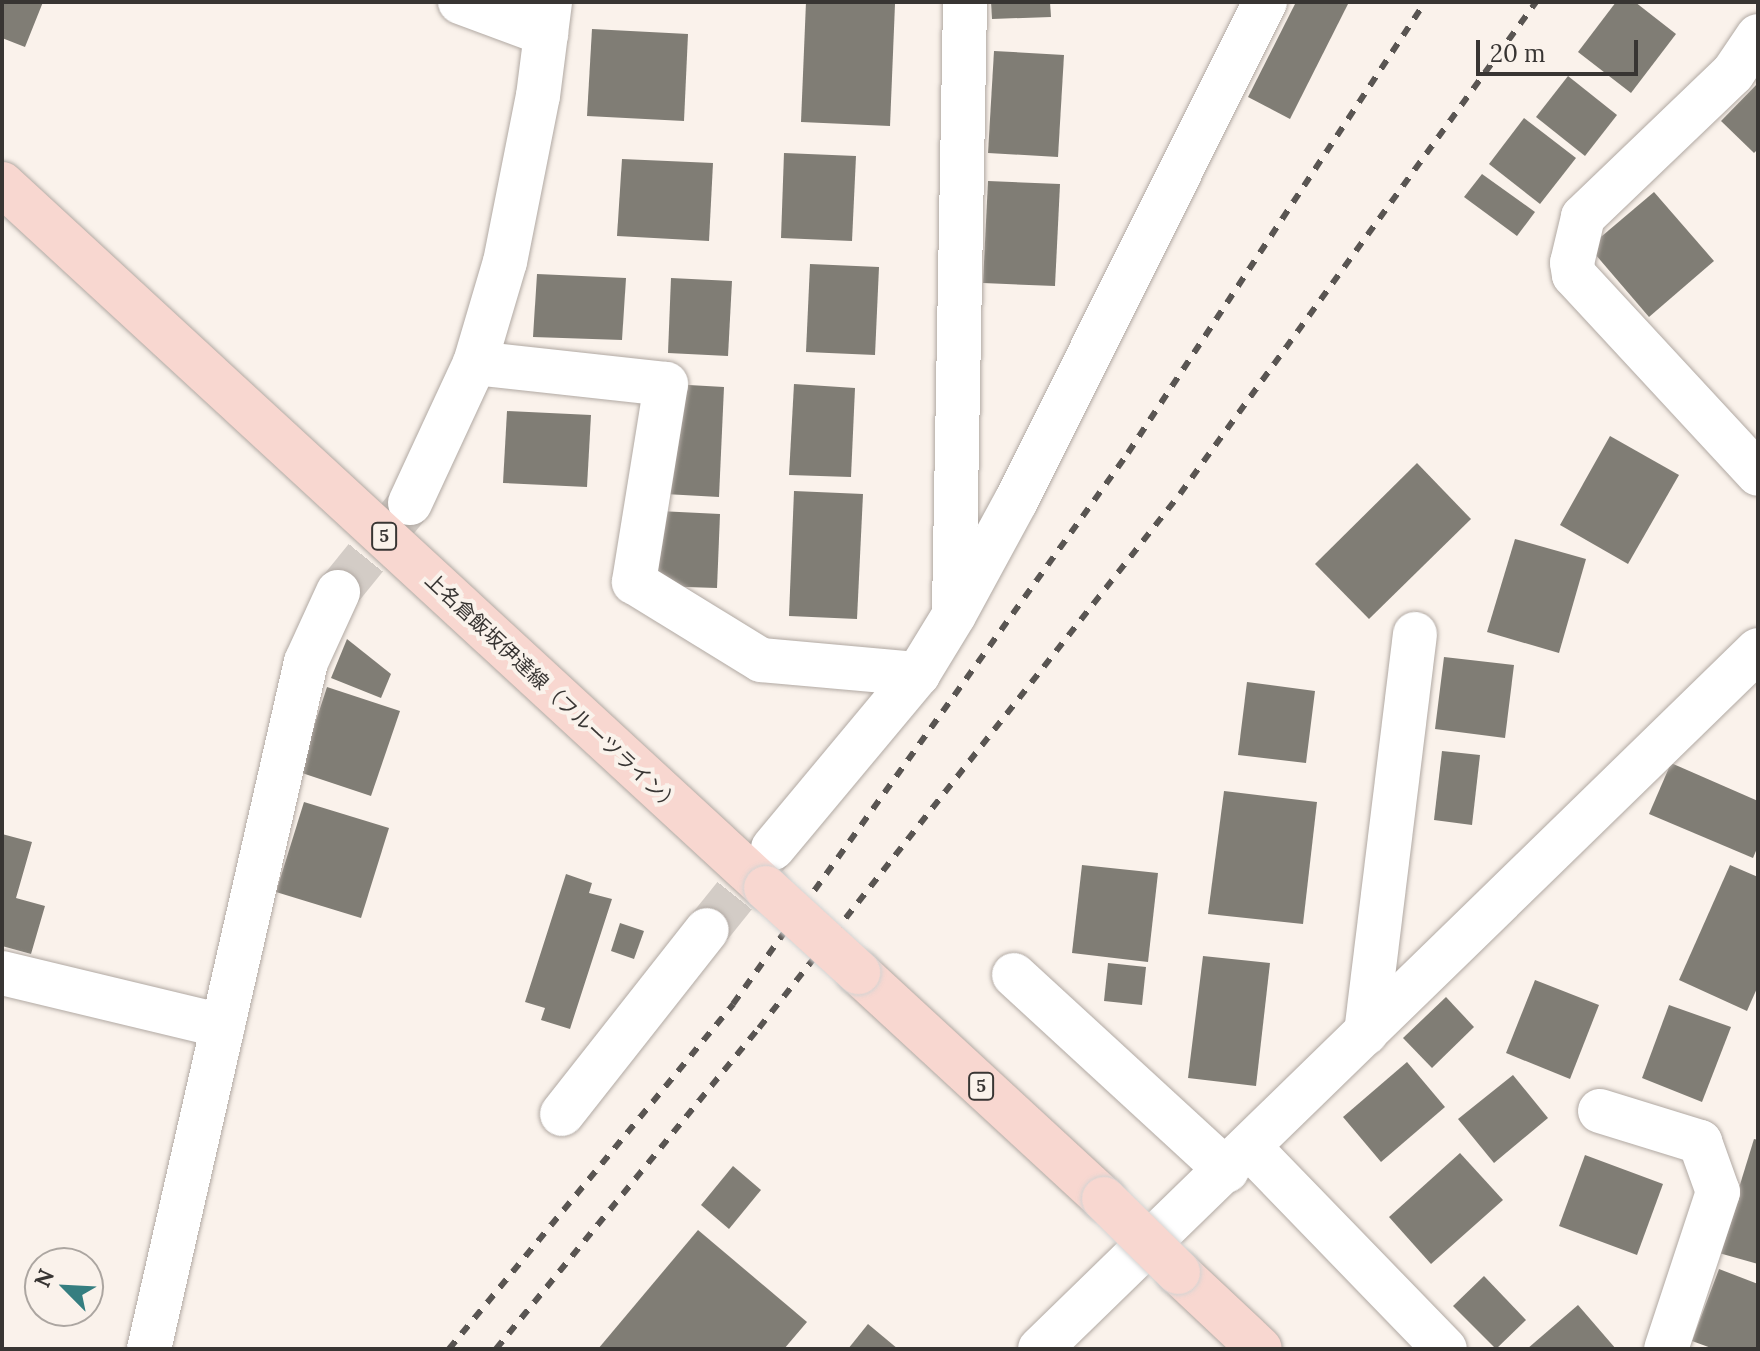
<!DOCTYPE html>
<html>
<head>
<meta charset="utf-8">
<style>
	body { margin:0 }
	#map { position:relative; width:1760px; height:1351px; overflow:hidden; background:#faf2eb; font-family:Lora,"Noto Sans JP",serif }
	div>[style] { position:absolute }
	.building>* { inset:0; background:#807d75 }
	.minor-tunnel>* { height:44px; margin-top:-22px; transform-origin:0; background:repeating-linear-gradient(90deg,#d3ccc6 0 44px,transparent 0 66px) }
	.roads { filter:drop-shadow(0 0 2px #b1a9a3) drop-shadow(0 0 2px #b1a9a3) }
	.minor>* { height:44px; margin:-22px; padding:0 22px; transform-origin:22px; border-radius:22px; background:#fff }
	.major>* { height:44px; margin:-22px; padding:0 22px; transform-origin:22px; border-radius:22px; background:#f8d7d0 }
	.rail>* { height:6px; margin-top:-3px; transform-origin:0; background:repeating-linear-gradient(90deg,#595552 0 10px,transparent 0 20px) }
	.bridges { filter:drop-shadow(0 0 2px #d3d3d2) drop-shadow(0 0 2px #d3d3d2) }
	.major-bridge>* { height:44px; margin:-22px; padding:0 22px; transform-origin:22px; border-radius:22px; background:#f8d7d0 }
	span { translate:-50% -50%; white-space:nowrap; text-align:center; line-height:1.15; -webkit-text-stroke:8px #faf2eb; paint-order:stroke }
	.shield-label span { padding:2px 6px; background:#faf2eb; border:2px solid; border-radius:6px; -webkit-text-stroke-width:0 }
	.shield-label { font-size:18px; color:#383533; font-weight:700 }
	.street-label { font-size:20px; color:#383533 }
	.frame { position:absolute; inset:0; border:4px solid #383533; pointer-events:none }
	.north { position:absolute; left:24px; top:1247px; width:80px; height:80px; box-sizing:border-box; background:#faf2eb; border:2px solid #aca6a1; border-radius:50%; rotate:294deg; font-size:22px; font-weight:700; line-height:32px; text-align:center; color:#383533 }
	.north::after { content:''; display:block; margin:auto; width:28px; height:36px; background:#357e80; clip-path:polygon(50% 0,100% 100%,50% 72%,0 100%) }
	.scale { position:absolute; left:1476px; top:40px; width:162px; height:36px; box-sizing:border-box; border:4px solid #383533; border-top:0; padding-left:10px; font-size:24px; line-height:28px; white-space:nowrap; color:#383533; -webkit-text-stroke:6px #faf2eb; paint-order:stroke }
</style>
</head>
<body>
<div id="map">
	<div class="building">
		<div style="clip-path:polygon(2px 2px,43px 2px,25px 47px,2px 38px)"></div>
		<div style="clip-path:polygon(806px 2px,895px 4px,890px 126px,801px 122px)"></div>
		<div style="clip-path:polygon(991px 2px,1050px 2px,1051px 17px,992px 19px)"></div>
		<div style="clip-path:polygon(1296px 2px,1349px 2px,1290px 119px,1248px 97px)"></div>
		<div style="clip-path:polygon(1616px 2px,1635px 2px,1676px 34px,1631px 93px,1578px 52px)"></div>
		<div style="clip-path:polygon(592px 29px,688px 34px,684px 121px,587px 116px)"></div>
		<div style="clip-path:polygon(994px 51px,1064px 55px,1058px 157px,988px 153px)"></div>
		<div style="clip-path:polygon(1568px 76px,1617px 115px,1585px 156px,1536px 117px)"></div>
		<div style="clip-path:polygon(1758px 83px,1758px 149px,1754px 153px,1721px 121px)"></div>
		<div style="clip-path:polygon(1524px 118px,1576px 158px,1540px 204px,1489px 164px)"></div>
		<div style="clip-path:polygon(784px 153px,856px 156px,852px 241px,781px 238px)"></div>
		<div style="clip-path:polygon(622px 159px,713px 163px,709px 241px,617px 236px)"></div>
		<div style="clip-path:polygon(1482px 174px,1535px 212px,1517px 236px,1464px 197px)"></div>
		<div style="clip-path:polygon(988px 181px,1060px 184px,1055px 286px,983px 283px)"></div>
		<div style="clip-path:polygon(1654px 192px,1714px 261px,1649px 317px,1589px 247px)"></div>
		<div style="clip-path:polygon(810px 264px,879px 267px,875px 355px,806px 352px)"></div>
		<div style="clip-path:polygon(537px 274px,626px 278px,622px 340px,533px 337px)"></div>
		<div style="clip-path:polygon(671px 278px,732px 281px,728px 356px,668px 353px)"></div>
		<div style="clip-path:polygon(671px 384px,724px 387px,719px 497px,665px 494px)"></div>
		<div style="clip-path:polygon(794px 384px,855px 388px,851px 477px,789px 475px)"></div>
		<div style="clip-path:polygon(507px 411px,591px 415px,587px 487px,503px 483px)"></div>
		<div style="clip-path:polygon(1610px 436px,1679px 475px,1628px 564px,1560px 525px)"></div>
		<div style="clip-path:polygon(1417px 463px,1471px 519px,1369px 619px,1315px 564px)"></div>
		<div style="clip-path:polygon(794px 491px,863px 494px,857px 619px,789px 616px)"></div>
		<div style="clip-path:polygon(659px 511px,720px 514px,717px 588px,656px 586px)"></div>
		<div style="clip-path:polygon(1515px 539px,1586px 559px,1559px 653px,1487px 632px)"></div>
		<div style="clip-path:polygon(347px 639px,391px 674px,381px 698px,331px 678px)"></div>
		<div style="clip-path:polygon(1444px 657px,1514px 665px,1505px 738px,1435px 729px)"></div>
		<div style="clip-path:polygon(1247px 682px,1315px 691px,1306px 763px,1238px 755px)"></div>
		<div style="clip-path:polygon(327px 687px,400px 711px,371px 796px,299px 772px)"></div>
		<div style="clip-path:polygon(1442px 751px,1480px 755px,1472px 825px,1434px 820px)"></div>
		<div style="clip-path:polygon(1671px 763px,1758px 801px,1758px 846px,1753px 858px,1649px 814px)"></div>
		<div style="clip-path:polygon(1224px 791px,1317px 802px,1303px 924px,1208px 914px)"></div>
		<div style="clip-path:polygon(304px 802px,389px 828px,361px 918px,276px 892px)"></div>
		<div style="clip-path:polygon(2px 834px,32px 842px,16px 898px,45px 906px,31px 954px,2px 946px)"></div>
		<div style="clip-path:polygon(1082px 865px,1158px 873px,1148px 962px,1072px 953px)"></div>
		<div style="clip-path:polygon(1730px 865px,1758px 877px,1758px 986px,1747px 1011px,1679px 980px)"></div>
		<div style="clip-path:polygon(566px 874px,592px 883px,589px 893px,612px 899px,570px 1029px,541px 1020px,545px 1008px,525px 1002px)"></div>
		<div style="clip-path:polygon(620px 923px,644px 931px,634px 959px,611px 951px)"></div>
		<div style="clip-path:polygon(1203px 956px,1270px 963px,1256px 1086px,1188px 1078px)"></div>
		<div style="clip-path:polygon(1108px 963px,1146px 967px,1142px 1005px,1104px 1001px)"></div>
		<div style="clip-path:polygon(1535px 980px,1599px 1005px,1570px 1079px,1506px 1053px)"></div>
		<div style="clip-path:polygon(1446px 997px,1474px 1027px,1432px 1068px,1403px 1038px)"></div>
		<div style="clip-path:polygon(1669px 1005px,1731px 1027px,1702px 1102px,1642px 1078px)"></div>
		<div style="clip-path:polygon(1407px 1062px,1445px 1107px,1381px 1162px,1343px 1117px)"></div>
		<div style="clip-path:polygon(1513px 1075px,1548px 1118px,1494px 1163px,1458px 1119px)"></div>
		<div style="clip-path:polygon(1754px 1139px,1758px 1140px,1758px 1264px,1719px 1253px)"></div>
		<div style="clip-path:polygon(1460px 1153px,1503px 1200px,1431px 1264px,1389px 1217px)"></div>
		<div style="clip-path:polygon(1585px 1155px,1663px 1184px,1637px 1255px,1559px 1226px)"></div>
		<div style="clip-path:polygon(733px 1166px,761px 1190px,729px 1229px,701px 1205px)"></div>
		<div style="clip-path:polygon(698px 1230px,807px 1322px,784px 1349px,598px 1349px)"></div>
		<div style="clip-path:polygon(1719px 1269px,1758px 1284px,1758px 1349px,1714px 1349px,1692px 1341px)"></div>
		<div style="clip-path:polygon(1484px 1276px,1526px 1320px,1496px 1349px,1453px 1306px)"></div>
		<div style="clip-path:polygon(1578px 1305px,1616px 1349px,1527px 1349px)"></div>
		<div style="clip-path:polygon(868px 1324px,898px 1349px,848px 1349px)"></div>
	</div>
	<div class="minor-tunnel">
		<div style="left:338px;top:592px;width:109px;rotate:-50.9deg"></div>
		<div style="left:707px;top:930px;width:105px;rotate:-51.2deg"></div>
	</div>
	<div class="roads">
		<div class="minor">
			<div style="left:460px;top:2px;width:92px;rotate:20.4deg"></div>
			<div style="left:1758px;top:36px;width:45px;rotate:124deg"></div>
			<div style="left:1733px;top:73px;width:208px;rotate:136.2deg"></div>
			<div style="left:1583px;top:217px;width:47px;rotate:103.4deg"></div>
			<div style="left:1572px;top:263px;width:12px;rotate:81deg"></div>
			<div style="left:1574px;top:275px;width:271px;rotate:47.2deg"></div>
			<div style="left:475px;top:363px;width:192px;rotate:6.3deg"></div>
			<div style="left:666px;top:384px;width:201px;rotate:99.2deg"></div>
			<div style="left:634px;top:582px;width:149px;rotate:31.6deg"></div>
			<div style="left:761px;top:660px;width:158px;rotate:5.1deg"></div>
			<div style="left:410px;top:503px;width:154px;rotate:-65.1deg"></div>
			<div style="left:475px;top:363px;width:105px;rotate:-73.5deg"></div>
			<div style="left:505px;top:262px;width:169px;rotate:-78.8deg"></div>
			<div style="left:538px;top:96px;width:95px;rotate:-82.7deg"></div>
			<div style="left:954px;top:609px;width:607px;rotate:-88.96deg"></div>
			<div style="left:773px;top:848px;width:226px;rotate:-50.2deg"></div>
			<div style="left:918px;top:674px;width:69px;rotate:-58.6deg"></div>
			<div style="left:954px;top:615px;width:130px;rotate:-61.5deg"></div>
			<div style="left:1016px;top:501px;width:558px;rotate:-63.48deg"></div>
			<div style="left:2px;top:973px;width:227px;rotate:13.5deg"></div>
			<div style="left:1014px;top:975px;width:289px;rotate:42.6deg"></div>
			<div style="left:1366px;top:1033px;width:402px;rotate:-83deg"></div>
			<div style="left:1600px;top:1111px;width:105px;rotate:17.2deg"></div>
			<div style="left:1700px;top:1142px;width:53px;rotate:70.2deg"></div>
			<div style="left:1718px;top:1192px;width:165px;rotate:108.3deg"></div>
			<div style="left:562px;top:1114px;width:234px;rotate:-51.8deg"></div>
			<div style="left:1250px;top:1148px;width:280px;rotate:45.9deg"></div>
			<div style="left:149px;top:1349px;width:705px;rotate:-77.13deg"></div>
			<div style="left:306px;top:662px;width:77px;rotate:-65.4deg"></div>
			<div style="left:1040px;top:1349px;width:1002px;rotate:-44.23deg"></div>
		</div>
		<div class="major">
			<div style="left:2px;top:184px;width:1039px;rotate:42.66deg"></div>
			<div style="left:858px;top:972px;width:335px;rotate:42.7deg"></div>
			<div style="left:1178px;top:1272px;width:112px;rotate:43.2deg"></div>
		</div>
	</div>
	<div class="rail">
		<div style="left:449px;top:1349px;width:447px;rotate:-50.5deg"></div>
		<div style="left:733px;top:1004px;width:678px;rotate:-54.36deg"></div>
		<div style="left:1128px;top:453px;width:540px;rotate:-56.63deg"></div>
		<div style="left:496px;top:1349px;width:415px;rotate:-50.7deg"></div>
		<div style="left:759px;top:1028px;width:680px;rotate:-51.75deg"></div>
		<div style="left:1180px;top:494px;width:607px;rotate:-54.11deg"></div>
	</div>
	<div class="bridges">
		<div class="major-bridge">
			<div style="left:766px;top:888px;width:125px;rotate:42.4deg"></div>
			<div style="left:1104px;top:1199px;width:104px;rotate:44.6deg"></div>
		</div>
	</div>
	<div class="shield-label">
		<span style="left:384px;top:536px">5</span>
		<span style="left:981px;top:1086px">5</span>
	</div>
	<div class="street-label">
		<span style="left:553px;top:692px;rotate:43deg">上名倉飯坂伊達線（フルーツライン）</span>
	</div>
	<div class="frame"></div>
	<div class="north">N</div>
	<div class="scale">20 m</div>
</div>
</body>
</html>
